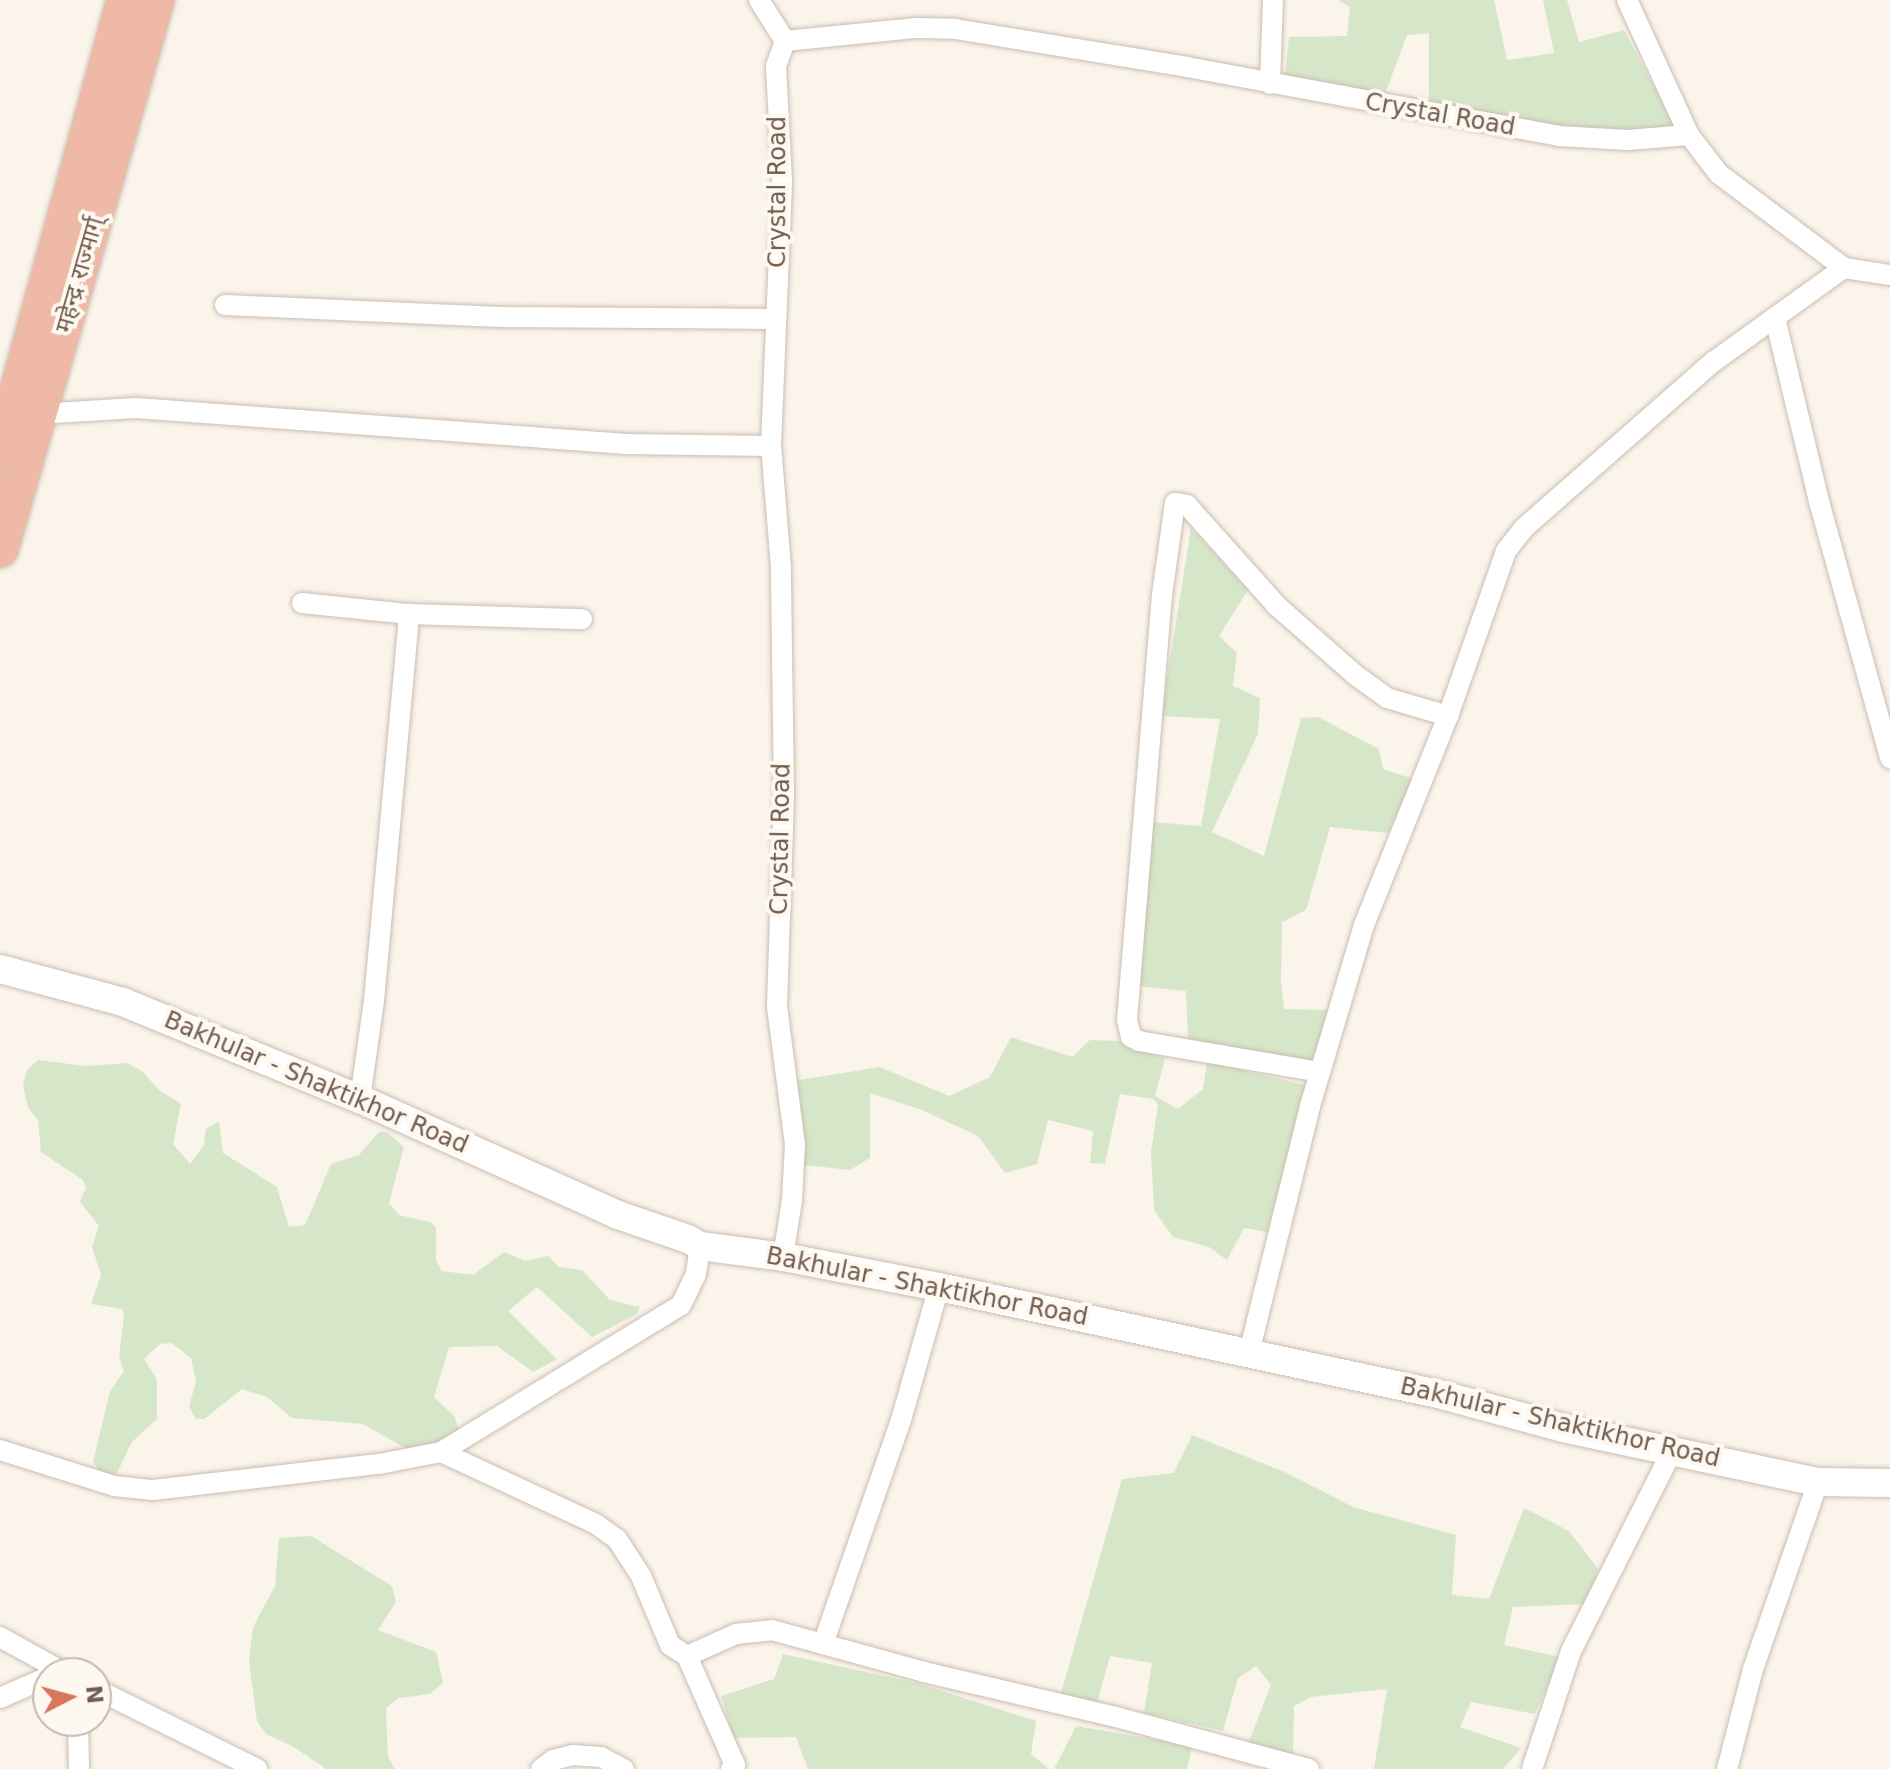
<!DOCTYPE html>
<html>
<head>
<meta charset="utf-8">
<style>
	body { margin:0 }
	#map { position:relative; width:1890px; height:1769px; overflow:hidden; background:#faf4ea; font-family:"DejaVu Sans","Noto Sans Devanagari",sans-serif }
	div>[style] { position:absolute }
	.green>* { inset:0; background:#d6e7c9 }
	.roads { filter:drop-shadow(0 0 2px #ccbcb1) drop-shadow(0 0 2px #ccbcb1) }
	.street>* { height:20px; margin:-10px; padding:0 10px; transform-origin:10px; border-radius:10px; background:#fff }
	.secondary>* { height:28px; margin:-14px; padding:0 14px; transform-origin:14px; border-radius:14px; background:#fff }
	.highway>* { height:36px; margin:-18px; padding:0 18px; transform-origin:18px; border-radius:18px; background:#eeb9a7 }
	span { translate:-50% -50%; white-space:nowrap; text-align:center; line-height:1.15; -webkit-text-stroke:8px #fdf8f0; paint-order:stroke }
	.street-label { font-size:24px; color:#735c50 }
	.north { position:absolute; left:32px; top:1657px; width:80px; height:80px; box-sizing:border-box; background:#fdf8f0; border:2px solid #c6bab0; border-radius:50%; rotate:84deg; font-size:22px; font-weight:700; line-height:32px; text-align:center; color:#735c50 }
	.north::after { content:''; display:block; margin:auto; width:28px; height:36px; background:#d7765c; clip-path:polygon(50% 0,100% 100%,50% 72%,0 100%) }
</style>
</head>
<body>
<div id="map">
	<div class="green">
		<div style="clip-path:polygon(1338px 0,1494px 0,1507px 60px,1554px 53px,1543px 0,1567px 0,1579px 42px,1624px 30px,1675px 127px,1636px 133px,1558px 126px,1429px 103px,1429px 33px,1407px 35px,1385px 94px,1285px 76px,1289px 37px,1347px 36px,1350px 7px)"></div>
		<div style="clip-path:polygon(1191px 528px,1248px 590px,1219px 636px,1237px 653px,1233px 686px,1260px 698px,1258px 734px,1212px 832px,1264px 856px,1301px 718px,1318px 717px,1379px 749px,1383px 769px,1413px 779px,1388px 833px,1330px 827px,1306px 910px,1282px 922px,1281px 982px,1284px 1009px,1329px 1010px,1315px 1063px,1188px 1039px,1186px 991px,1137px 986px,1143px 956px,1151px 822px,1201px 826px,1220px 719px,1161px 716px)"></div>
		<div style="clip-path:polygon(1011px 1037px,1072px 1057px,1090px 1040px,1119px 1041px,1165px 1059px,1155px 1096px,1178px 1109px,1203px 1089px,1207px 1062px,1305px 1085px,1267px 1232px,1244px 1228px,1227px 1260px,1209px 1247px,1173px 1237px,1154px 1210px,1151px 1152px,1158px 1104px,1153px 1099px,1120px 1094px,1105px 1164px,1090px 1163px,1093px 1131px,1048px 1120px,1037px 1164px,1005px 1173px,978px 1136px,922px 1110px,870px 1093px,870px 1158px,850px 1170px,804px 1165px,793px 1081px,880px 1067px,949px 1096px,990px 1077px)"></div>
		<div style="clip-path:polygon(38px 1060px,86px 1066px,127px 1063px,142px 1071px,159px 1090px,181px 1104px,173px 1144px,190px 1164px,204px 1145px,206px 1129px,219px 1121px,223px 1153px,277px 1187px,289px 1227px,305px 1225px,331px 1164px,359px 1155px,379px 1132px,387px 1132px,404px 1147px,389px 1203px,399px 1215px,430px 1222px,436px 1227px,436px 1260px,442px 1271px,473px 1275px,504px 1252px,525px 1261px,548px 1256px,559px 1267px,582px 1270px,610px 1300px,640px 1307px,637px 1314px,592px 1337px,537px 1287px,508px 1311px,557px 1359px,533px 1372px,497px 1346px,449px 1347px,434px 1397px,454px 1416px,460px 1432px,419px 1456px,363px 1424px,292px 1418px,267px 1397px,242px 1389px,204px 1419px,196px 1419px,189px 1406px,196px 1382px,191px 1358px,172px 1343px,160px 1344px,144px 1359px,157px 1379px,157px 1419px,132px 1442px,117px 1473px,102px 1475px,93px 1462px,110px 1391px,124px 1371px,119px 1357px,124px 1317px,122px 1309px,91px 1304px,101px 1275px,92px 1247px,99px 1226px,80px 1202px,86px 1187px,83px 1180px,41px 1152px,38px 1120px,28px 1108px,23px 1085px,27px 1070px)"></div>
		<div style="clip-path:polygon(1192px 1435px,1287px 1473px,1353px 1507px,1456px 1535px,1452px 1595px,1489px 1599px,1524px 1508px,1569px 1531px,1598px 1569px,1586px 1604px,1513px 1607px,1504px 1645px,1560px 1657px,1535px 1714px,1471px 1702px,1460px 1727px,1521px 1748px,1503px 1769px,1374px 1769px,1387px 1689px,1311px 1697px,1294px 1706px,1293px 1758px,1248px 1744px,1271px 1685px,1256px 1666px,1238px 1678px,1223px 1731px,1144px 1713px,1152px 1663px,1110px 1656px,1096px 1707px,1060px 1697px,1122px 1479px,1174px 1473px)"></div>
		<div style="clip-path:polygon(311px 1536px,392px 1586px,396px 1602px,378px 1630px,436px 1652px,443px 1683px,430px 1694px,399px 1698px,386px 1708px,388px 1757px,395px 1769px,326px 1769px,294px 1747px,266px 1734px,257px 1721px,249px 1661px,253px 1627px,275px 1586px,279px 1538px)"></div>
		<div style="clip-path:polygon(783px 1654px,917px 1683px,1036px 1721px,1031px 1754px,1049px 1769px,808px 1769px,796px 1737px,734px 1738px,721px 1696px,774px 1679px)"></div>
		<div style="clip-path:polygon(1076px 1726px,1192px 1746px,1187px 1769px,1054px 1769px)"></div>
	</div>
	<div class="roads">
		<div class="street">
			<div style="left:759px;top:0;width:49px;rotate:57.6deg"></div>
			<div style="left:1627px;top:0;width:149px;rotate:65.3deg"></div>
			<div style="left:1689px;top:135px;width:49px;rotate:52.4deg"></div>
			<div style="left:1719px;top:174px;width:156px;rotate:36.9deg"></div>
			<div style="left:1844px;top:268px;width:47px;rotate:8.7deg"></div>
			<div style="left:1270px;top:84px;width:84px;rotate:-88deg"></div>
			<div style="left:225px;top:305px;width:275px;rotate:2.5deg"></div>
			<div style="left:500px;top:317px;width:276px;rotate:0.4deg"></div>
			<div style="left:1775px;top:318px;width:192px;rotate:76.5deg"></div>
			<div style="left:1820px;top:505px;width:263px;rotate:74.5deg"></div>
			<div style="left:38px;top:414px;width:98px;rotate:-3.5deg"></div>
			<div style="left:136px;top:408px;width:489px;rotate:4.2deg"></div>
			<div style="left:624px;top:444px;width:147px;rotate:0.8deg"></div>
			<div style="left:302px;top:603px;width:108px;rotate:5.9deg"></div>
			<div style="left:409px;top:614px;width:173px;rotate:1.7deg"></div>
			<div style="left:1320px;top:1072px;width:184px;rotate:-170.3deg"></div>
			<div style="left:1139px;top:1041px;width:9px;rotate:-153deg"></div>
			<div style="left:1131px;top:1037px;width:17px;rotate:-103deg"></div>
			<div style="left:1127px;top:1020px;width:426px;rotate:-85.3deg"></div>
			<div style="left:1162px;top:595px;width:93px;rotate:-82deg"></div>
			<div style="left:1175px;top:503px;width:12px;rotate:9deg"></div>
			<div style="left:1187px;top:505px;width:135px;rotate:48.3deg"></div>
			<div style="left:1277px;top:606px;width:103px;rotate:41.4deg"></div>
			<div style="left:1354px;top:674px;width:41px;rotate:36deg"></div>
			<div style="left:1387px;top:698px;width:64px;rotate:16.4deg"></div>
			<div style="left:360px;top:1099px;width:99px;rotate:-81.9deg"></div>
			<div style="left:374px;top:1001px;width:389px;rotate:-84.8deg"></div>
			<div style="left:783px;top:1257px;width:58px;rotate:-81deg"></div>
			<div style="left:792px;top:1200px;width:55px;rotate:-86.9deg"></div>
			<div style="left:795px;top:1145px;width:140px;rotate:-97.4deg"></div>
			<div style="left:777px;top:1006px;width:211px;rotate:-88.1deg"></div>
			<div style="left:784px;top:795px;width:228px;rotate:-90.8deg"></div>
			<div style="left:781px;top:567px;width:121px;rotate:-94.7deg"></div>
			<div style="left:771px;top:446px;width:265px;rotate:-87.6deg"></div>
			<div style="left:782px;top:181px;width:115px;rotate:-93deg"></div>
			<div style="left:776px;top:66px;width:27px;rotate:-70deg"></div>
			<div style="left:785px;top:41px;width:132px;rotate:-5.7deg"></div>
			<div style="left:916px;top:28px;width:39px;rotate:1deg"></div>
			<div style="left:955px;top:29px;width:235px;rotate:9.3deg"></div>
			<div style="left:1187px;top:67px;width:377px;rotate:10.5deg"></div>
			<div style="left:1558px;top:136px;width:70px;rotate:3.3deg"></div>
			<div style="left:1628px;top:140px;width:61px;rotate:-4.7deg"></div>
			<div style="left:1249px;top:1353px;width:254px;rotate:-76.1deg"></div>
			<div style="left:1310px;top:1106px;width:189px;rotate:-73.4deg"></div>
			<div style="left:1364px;top:925px;width:225px;rotate:-68.1deg"></div>
			<div style="left:1448px;top:716px;width:175px;rotate:-70.6deg"></div>
			<div style="left:1506px;top:551px;width:29px;rotate:-52deg"></div>
			<div style="left:1524px;top:528px;width:252px;rotate:-41.3deg"></div>
			<div style="left:1713px;top:362px;width:161px;rotate:-35.7deg"></div>
			<div style="left:0;top:1450px;width:120px;rotate:17.5deg"></div>
			<div style="left:114px;top:1486px;width:39px;rotate:6deg"></div>
			<div style="left:153px;top:1490px;width:227px;rotate:-6.6deg"></div>
			<div style="left:379px;top:1464px;width:63px;rotate:-11deg"></div>
			<div style="left:441px;top:1452px;width:281px;rotate:-31.5deg"></div>
			<div style="left:681px;top:1305px;width:34px;rotate:-64deg"></div>
			<div style="left:696px;top:1274px;width:28px;rotate:-82deg"></div>
			<div style="left:441px;top:1452px;width:171px;rotate:24.9deg"></div>
			<div style="left:596px;top:1524px;width:26px;rotate:36deg"></div>
			<div style="left:617px;top:1539px;width:44px;rotate:57deg"></div>
			<div style="left:641px;top:1576px;width:75px;rotate:67.2deg"></div>
			<div style="left:670px;top:1645px;width:20px;rotate:33deg"></div>
			<div style="left:0;top:1637px;width:74px;rotate:29deg"></div>
			<div style="left:823px;top:1644px;width:237px;rotate:-70.8deg"></div>
			<div style="left:901px;top:1420px;width:138px;rotate:-74.1deg"></div>
			<div style="left:96px;top:1689px;width:180px;rotate:26.4deg"></div>
			<div style="left:0;top:1698px;width:52px;rotate:-23.6deg"></div>
			<div style="left:78px;top:1721px;width:48px;rotate:88.8deg"></div>
			<div style="left:541px;top:1769px;width:15px;rotate:-37deg"></div>
			<div style="left:553px;top:1760px;width:21px;rotate:-14deg"></div>
			<div style="left:573px;top:1755px;width:28px;rotate:4deg"></div>
			<div style="left:601px;top:1757px;width:26px;rotate:28deg"></div>
			<div style="left:731px;top:1769px;width:6px;rotate:-45deg"></div>
			<div style="left:735px;top:1765px;width:119px;rotate:-113.8deg"></div>
			<div style="left:687px;top:1656px;width:54px;rotate:-24.2deg"></div>
			<div style="left:736px;top:1634px;width:36px;rotate:-6deg"></div>
			<div style="left:772px;top:1630px;width:158px;rotate:15.4deg"></div>
			<div style="left:924px;top:1672px;width:197px;rotate:13.2deg"></div>
			<div style="left:1116px;top:1717px;width:200px;rotate:15.1deg"></div>
			<div style="left:1532px;top:1769px;width:124px;rotate:-71.7deg"></div>
			<div style="left:1571px;top:1651px;width:224px;rotate:-63.2deg"></div>
			<div style="left:1727px;top:1769px;width:103px;rotate:-75.4deg"></div>
			<div style="left:1753px;top:1669px;width:198px;rotate:-70.8deg"></div>
		</div>
		<div class="secondary">
			<div style="left:0;top:969px;width:127px;rotate:15deg"></div>
			<div style="left:123px;top:1002px;width:256px;rotate:22.3deg"></div>
			<div style="left:360px;top:1099px;width:283px;rotate:24.2deg"></div>
			<div style="left:618px;top:1215px;width:74px;rotate:18.9deg"></div>
			<div style="left:688px;top:1239px;width:14px;rotate:30deg"></div>
			<div style="left:700px;top:1246px;width:84px;rotate:7.5deg"></div>
			<div style="left:783px;top:1257px;width:159px;rotate:10.9deg"></div>
			<div style="left:939px;top:1287px;width:510px;rotate:12.1deg"></div>
			<div style="left:1438px;top:1394px;width:130px;rotate:15.2deg"></div>
			<div style="left:1563px;top:1428px;width:261px;rotate:12deg"></div>
			<div style="left:1818px;top:1482px;width:72px;rotate:0.8deg"></div>
		</div>
		<div class="highway">
			<div style="left:0;top:457px;width:474px;rotate:-74.7deg"></div>
			<div style="left:0;top:549px;width:571px;rotate:-74.14deg"></div>
		</div>
	</div>
	<div class="street-label">
		<span style="left:1440px;top:115px;rotate:10deg">Crystal Road</span>
		<span style="left:778px;top:192px;rotate:-90deg">Crystal Road</span>
		<span style="left:80px;top:275px;rotate:-74deg">महेन्द्र राज्मार्ग्</span>
		<span style="left:781px;top:839px;rotate:-89deg">Crystal Road</span>
		<span style="left:316px;top:1083px;rotate:23deg">Bakhular - Shaktikhor Road</span>
		<span style="left:927px;top:1287px;rotate:11deg">Bakhular - Shaktikhor Road</span>
		<span style="left:1560px;top:1423px;rotate:13deg">Bakhular - Shaktikhor Road</span>
	</div>
	<div class="north">N</div>
</div>
</body>
</html>
